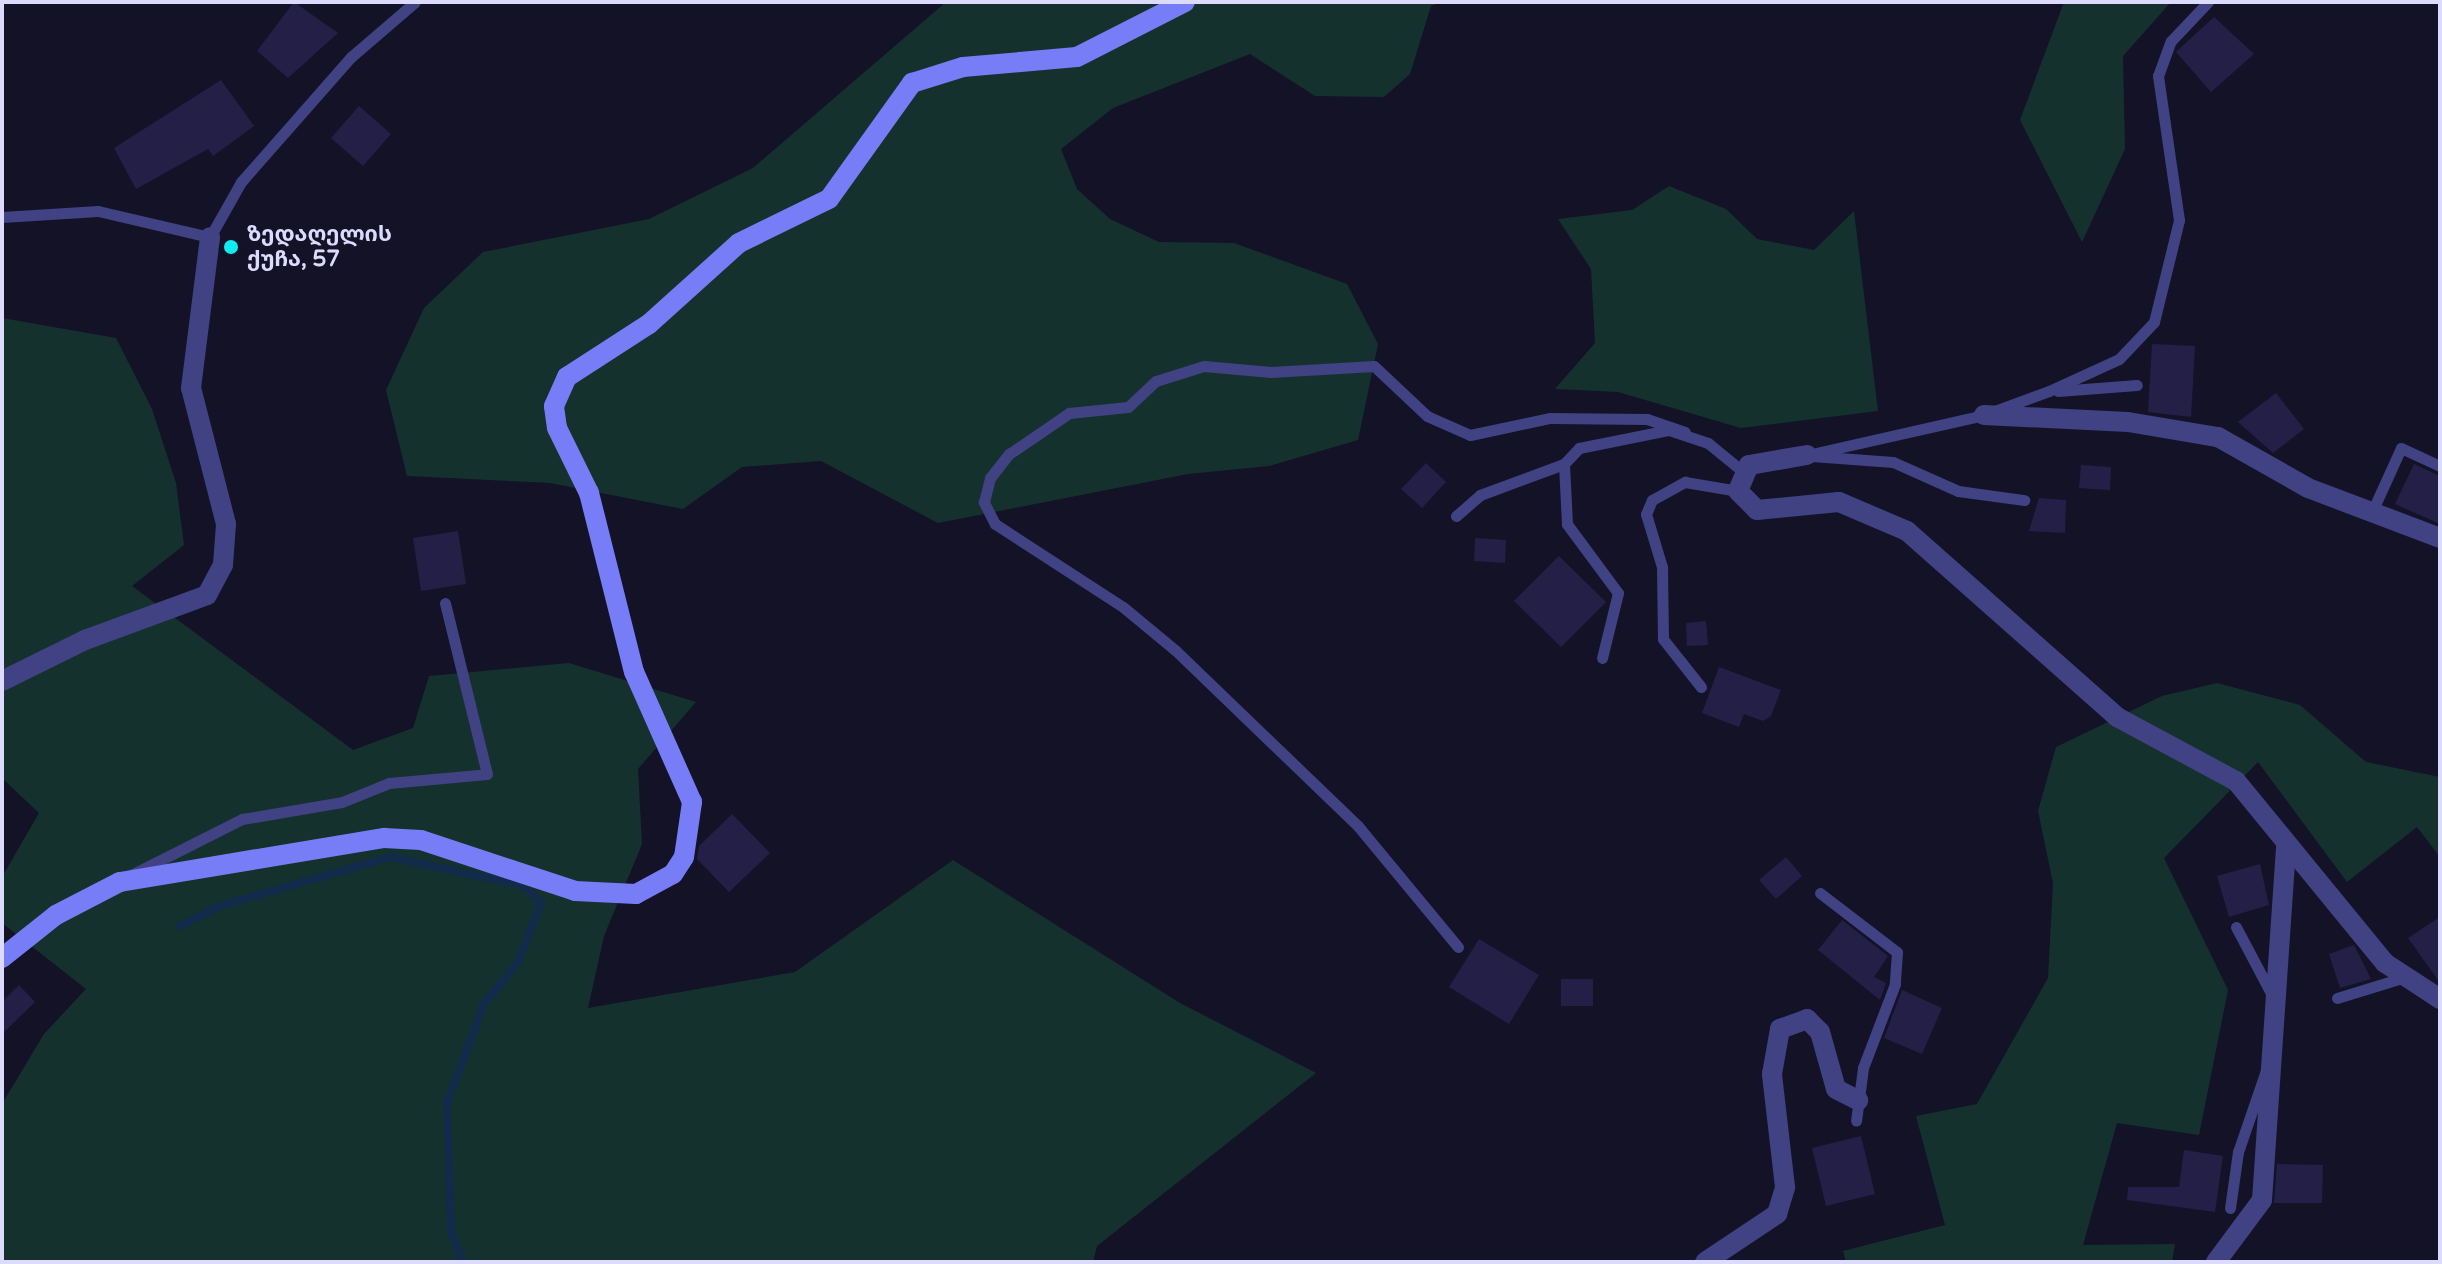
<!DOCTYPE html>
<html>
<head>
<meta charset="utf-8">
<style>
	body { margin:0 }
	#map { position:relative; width:2442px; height:1264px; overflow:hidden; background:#141227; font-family:"Varela Round","Noto Sans Georgian",sans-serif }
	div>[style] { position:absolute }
	.green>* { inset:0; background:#15312e }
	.stream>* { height:8px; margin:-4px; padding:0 4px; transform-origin:4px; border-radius:4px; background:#122b4b }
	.building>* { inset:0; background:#241f47 }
	.lane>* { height:11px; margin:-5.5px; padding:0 5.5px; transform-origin:5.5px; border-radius:5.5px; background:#404283 }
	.street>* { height:20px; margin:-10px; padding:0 10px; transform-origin:10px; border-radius:10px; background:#404283 }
	.secondary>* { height:20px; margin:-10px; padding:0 10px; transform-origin:10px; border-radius:10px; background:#777df7 }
	.dots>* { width:22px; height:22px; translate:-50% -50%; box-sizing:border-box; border:4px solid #141227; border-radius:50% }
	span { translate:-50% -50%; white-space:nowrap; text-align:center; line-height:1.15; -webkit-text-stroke:8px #141227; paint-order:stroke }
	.poi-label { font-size:22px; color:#dcdafd; font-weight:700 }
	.left { translate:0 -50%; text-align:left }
	.frame { position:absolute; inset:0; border:4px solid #dcdafd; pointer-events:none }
</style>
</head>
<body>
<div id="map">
	<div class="green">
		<div style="clip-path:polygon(946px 2px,1440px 2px,1431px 6px,1410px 74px,1384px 97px,1315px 96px,1250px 54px,1113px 108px,1061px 149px,1077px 189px,1110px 219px,1159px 242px,1234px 243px,1347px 284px,1378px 344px,1358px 440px,1269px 466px,1188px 474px,938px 523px,821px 461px,742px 467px,683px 509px,550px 483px,407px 476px,386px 390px,424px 308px,483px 252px,649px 219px,753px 168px)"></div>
		<div style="clip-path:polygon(2064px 2px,2171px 2px,2123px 56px,2125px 149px,2082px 242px,2020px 120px)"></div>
		<div style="clip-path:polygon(1669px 186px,1726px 209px,1757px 239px,1814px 250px,1854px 211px,1878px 411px,1741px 428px,1618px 392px,1555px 389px,1595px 343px,1591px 269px,1558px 219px,1632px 210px)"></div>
		<div style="clip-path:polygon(2px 318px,116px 338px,152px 409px,176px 483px,184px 545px,132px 586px,353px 750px,413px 728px,429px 676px,569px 663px,696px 702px,638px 769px,642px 844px,604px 936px,588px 1008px,795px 972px,953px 860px,1180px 1003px,1316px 1073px,1097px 1246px,1093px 1262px,2px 1262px,2px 1104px,44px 1034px,86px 989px,2px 923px,2px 877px,39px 813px,2px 778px)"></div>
		<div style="clip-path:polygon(2217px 683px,2300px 705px,2366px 762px,2440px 777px,2440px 857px,2417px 827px,2347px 882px,2258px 762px,2164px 858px,2228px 990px,2199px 1135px,2117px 1123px,2083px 1245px,2175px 1244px,2172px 1262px,1846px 1262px,1843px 1251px,1945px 1225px,1916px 1116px,1977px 1104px,2048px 978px,2053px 883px,2038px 811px,2056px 747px,2162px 696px)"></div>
	</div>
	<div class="stream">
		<div style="left:180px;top:926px;width:45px;rotate:-26.6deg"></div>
		<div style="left:220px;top:906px;width:178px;rotate:-16deg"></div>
		<div style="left:391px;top:857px;width:136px;rotate:12.3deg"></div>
		<div style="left:524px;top:886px;width:24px;rotate:45deg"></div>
		<div style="left:541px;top:903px;width:63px;rotate:111.3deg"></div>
		<div style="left:518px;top:962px;width:54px;rotate:129deg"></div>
		<div style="left:484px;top:1004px;width:106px;rotate:110.5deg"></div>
		<div style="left:447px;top:1103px;width:129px;rotate:88.2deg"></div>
		<div style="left:451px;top:1232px;width:32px;rotate:68deg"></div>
	</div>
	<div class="building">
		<div style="clip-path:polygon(294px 2px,338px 33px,288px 78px,257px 51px)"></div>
		<div style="clip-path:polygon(2214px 17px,2254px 54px,2211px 92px,2176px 52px)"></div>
		<div style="clip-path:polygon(221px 80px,254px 126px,213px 156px,208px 149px,136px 189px,114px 148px)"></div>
		<div style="clip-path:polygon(359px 106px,391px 134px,363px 166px,331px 138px)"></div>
		<div style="clip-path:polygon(2152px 344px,2195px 346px,2191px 417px,2148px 412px)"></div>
		<div style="clip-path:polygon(2276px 393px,2304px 429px,2273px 453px,2238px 422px)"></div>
		<div style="clip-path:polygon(1426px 463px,1446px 482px,1422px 508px,1401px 489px)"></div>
		<div style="clip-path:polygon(2414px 464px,2440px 476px,2440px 524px,2395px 504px)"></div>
		<div style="clip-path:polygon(2081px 465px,2111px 467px,2110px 490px,2079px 488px)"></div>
		<div style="clip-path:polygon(2039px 498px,2066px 500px,2065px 533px,2029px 531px)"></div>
		<div style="clip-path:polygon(458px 531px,466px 584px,421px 591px,413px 538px)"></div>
		<div style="clip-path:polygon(1475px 538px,1506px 540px,1505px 563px,1474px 561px)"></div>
		<div style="clip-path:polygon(1559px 556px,1606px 602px,1561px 647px,1514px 601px)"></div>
		<div style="clip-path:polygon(1706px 621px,1708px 645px,1687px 646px,1686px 623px)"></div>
		<div style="clip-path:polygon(1719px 667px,1781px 690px,1771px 716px,1763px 721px,1744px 714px,1739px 727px,1702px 713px)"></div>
		<div style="clip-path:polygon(732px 814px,770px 853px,729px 892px,697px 859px,699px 846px)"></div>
		<div style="clip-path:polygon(1786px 857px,1802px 876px,1776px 899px,1759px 880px)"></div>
		<div style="clip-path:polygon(2260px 864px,2269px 905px,2229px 917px,2217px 876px)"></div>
		<div style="clip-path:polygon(2440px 917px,2440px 983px,2408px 938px)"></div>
		<div style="clip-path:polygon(1842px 920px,1888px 956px,1874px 977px,1886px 983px,1880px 1000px,1818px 950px)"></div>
		<div style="clip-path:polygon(1479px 939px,1539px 975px,1509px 1024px,1449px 987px)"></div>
		<div style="clip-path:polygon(2354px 945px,2371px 979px,2340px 988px,2329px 954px)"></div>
		<div style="clip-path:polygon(1561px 979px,1593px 979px,1593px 1006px,1561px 1006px)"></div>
		<div style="clip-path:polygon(19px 985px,35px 1002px,2px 1034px,2px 1002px)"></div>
		<div style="clip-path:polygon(1902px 990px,1942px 1008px,1922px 1054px,1884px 1038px)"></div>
		<div style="clip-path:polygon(1861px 1136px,1875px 1194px,1826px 1206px,1812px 1148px)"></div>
		<div style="clip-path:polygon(2184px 1150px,2223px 1156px,2215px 1212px,2127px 1200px,2128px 1187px,2179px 1187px)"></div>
		<div style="clip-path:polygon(2277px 1164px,2323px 1165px,2322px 1203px,2274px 1203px)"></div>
	</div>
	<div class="lane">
		<div style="left:2px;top:217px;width:96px;rotate:-3.6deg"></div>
		<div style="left:98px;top:211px;width:115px;rotate:13.1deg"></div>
		<div style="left:210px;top:237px;width:63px;rotate:-60.6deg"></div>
		<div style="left:241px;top:182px;width:167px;rotate:-48.7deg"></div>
		<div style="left:351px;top:57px;width:84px;rotate:-40.7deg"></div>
		<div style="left:2058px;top:391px;width:79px;rotate:-4.3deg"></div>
		<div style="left:1807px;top:455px;width:181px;rotate:-12.7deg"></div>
		<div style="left:1984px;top:415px;width:69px;rotate:-20.3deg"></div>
		<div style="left:2049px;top:391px;width:77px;rotate:-24.6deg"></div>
		<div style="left:2119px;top:359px;width:51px;rotate:-46.6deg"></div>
		<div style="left:2154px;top:322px;width:105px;rotate:-76.2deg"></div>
		<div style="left:2179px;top:220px;width:146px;rotate:-98.3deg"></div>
		<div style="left:2158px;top:76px;width:37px;rotate:-70deg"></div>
		<div style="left:2171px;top:41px;width:54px;rotate:-46.5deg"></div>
		<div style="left:1812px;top:456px;width:81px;rotate:4.2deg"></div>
		<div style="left:1893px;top:462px;width:71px;rotate:24deg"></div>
		<div style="left:1958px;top:491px;width:67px;rotate:7.8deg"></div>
		<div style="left:2371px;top:514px;width:72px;rotate:-65.6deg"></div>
		<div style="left:2401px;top:448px;width:43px;rotate:24.8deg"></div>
		<div style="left:1456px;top:516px;width:32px;rotate:-41deg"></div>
		<div style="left:1480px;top:495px;width:90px;rotate:-20.3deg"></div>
		<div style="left:1602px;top:658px;width:67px;rotate:-76.2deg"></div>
		<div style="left:1618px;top:593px;width:86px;rotate:-126.5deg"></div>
		<div style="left:1567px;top:524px;width:60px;rotate:-92.9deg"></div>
		<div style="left:1564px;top:464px;width:22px;rotate:-47deg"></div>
		<div style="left:1579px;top:448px;width:92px;rotate:-11.3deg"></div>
		<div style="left:1669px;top:430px;width:41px;rotate:18.4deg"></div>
		<div style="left:1708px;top:443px;width:43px;rotate:39.3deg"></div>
		<div style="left:1701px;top:687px;width:61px;rotate:-128.4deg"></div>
		<div style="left:1663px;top:639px;width:72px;rotate:-90.8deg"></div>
		<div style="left:1662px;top:567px;width:55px;rotate:-106.8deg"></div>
		<div style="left:1646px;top:514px;width:15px;rotate:-67deg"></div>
		<div style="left:1652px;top:500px;width:38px;rotate:-29deg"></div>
		<div style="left:1685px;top:482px;width:54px;rotate:9.6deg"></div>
		<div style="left:127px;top:877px;width:129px;rotate:-26.8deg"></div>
		<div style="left:242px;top:819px;width:101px;rotate:-9.6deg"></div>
		<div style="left:342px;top:802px;width:51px;rotate:-22deg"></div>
		<div style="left:389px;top:783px;width:98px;rotate:-5.2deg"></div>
		<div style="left:487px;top:774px;width:176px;rotate:-103.8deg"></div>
		<div style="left:1820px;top:893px;width:97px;rotate:37.5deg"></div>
		<div style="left:1897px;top:952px;width:32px;rotate:94deg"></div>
		<div style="left:1895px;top:984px;width:90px;rotate:110.9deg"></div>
		<div style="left:1863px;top:1068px;width:53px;rotate:97.5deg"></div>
		<div style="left:2236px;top:927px;width:79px;rotate:62.1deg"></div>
		<div style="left:1458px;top:947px;width:157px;rotate:-129.6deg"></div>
		<div style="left:1358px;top:826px;width:254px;rotate:-136.1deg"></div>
		<div style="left:1175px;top:650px;width:67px;rotate:-140.4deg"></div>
		<div style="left:1123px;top:607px;width:153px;rotate:-147deg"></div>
		<div style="left:995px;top:524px;width:25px;rotate:-117deg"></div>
		<div style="left:984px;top:502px;width:25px;rotate:-76deg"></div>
		<div style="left:990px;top:478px;width:31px;rotate:-52deg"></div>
		<div style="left:1009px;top:454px;width:73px;rotate:-34.3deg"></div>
		<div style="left:1069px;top:413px;width:59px;rotate:-5.8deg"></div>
		<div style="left:1128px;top:407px;width:38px;rotate:-43deg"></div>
		<div style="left:1156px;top:381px;width:50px;rotate:-17.4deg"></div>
		<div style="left:1204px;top:366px;width:67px;rotate:5.1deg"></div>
		<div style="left:1271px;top:372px;width:103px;rotate:-3.3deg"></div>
		<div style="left:1374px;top:366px;width:73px;rotate:43.3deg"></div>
		<div style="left:1427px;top:416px;width:47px;rotate:23.8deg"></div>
		<div style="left:1470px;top:435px;width:82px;rotate:-12deg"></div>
		<div style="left:1550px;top:418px;width:97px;rotate:0.6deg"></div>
		<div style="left:1647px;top:419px;width:40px;rotate:18.9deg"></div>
		<div style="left:2337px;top:998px;width:68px;rotate:-17.1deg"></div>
		<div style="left:2230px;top:1208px;width:57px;rotate:-81.9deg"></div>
		<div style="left:2238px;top:1152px;width:87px;rotate:-71.1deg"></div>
	</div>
	<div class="street">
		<div style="left:1984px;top:415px;width:144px;rotate:2.8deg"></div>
		<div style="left:2128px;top:422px;width:91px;rotate:9.5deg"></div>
		<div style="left:2218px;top:437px;width:103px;rotate:29.5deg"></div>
		<div style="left:2308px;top:488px;width:141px;rotate:20.7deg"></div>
		<div style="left:1807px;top:455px;width:59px;rotate:170.2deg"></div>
		<div style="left:1749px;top:465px;width:28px;rotate:113deg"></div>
		<div style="left:1738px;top:491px;width:27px;rotate:45deg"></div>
		<div style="left:1757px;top:510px;width:82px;rotate:-5.6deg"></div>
		<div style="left:1839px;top:502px;width:74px;rotate:23.1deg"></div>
		<div style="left:1907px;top:531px;width:281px;rotate:41.5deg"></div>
		<div style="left:2117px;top:717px;width:135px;rotate:28.3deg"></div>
		<div style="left:2236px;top:781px;width:235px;rotate:50.7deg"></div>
		<div style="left:2385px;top:963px;width:66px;rotate:33.2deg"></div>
		<div style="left:2px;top:681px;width:93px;rotate:-26.3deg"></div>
		<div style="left:85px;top:640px;width:130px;rotate:-20.2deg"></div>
		<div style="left:207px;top:595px;width:34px;rotate:-62deg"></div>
		<div style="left:223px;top:565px;width:41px;rotate:-85.8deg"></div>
		<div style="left:226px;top:524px;width:140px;rotate:-104.4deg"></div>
		<div style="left:191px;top:388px;width:152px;rotate:-82.8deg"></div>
		<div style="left:1705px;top:1262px;width:87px;rotate:-33.7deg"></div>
		<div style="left:1777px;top:1214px;width:28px;rotate:-73deg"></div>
		<div style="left:1785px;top:1187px;width:114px;rotate:-96.6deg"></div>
		<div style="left:1772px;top:1074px;width:46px;rotate:-79.9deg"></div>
		<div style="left:1780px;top:1029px;width:29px;rotate:-20deg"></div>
		<div style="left:1807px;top:1019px;width:18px;rotate:45deg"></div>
		<div style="left:1820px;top:1032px;width:59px;rotate:74.3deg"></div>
		<div style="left:1836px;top:1089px;width:25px;rotate:27deg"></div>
		<div style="left:2216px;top:1262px;width:77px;rotate:-53.4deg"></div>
		<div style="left:2262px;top:1200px;width:357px;rotate:-86.1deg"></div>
	</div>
	<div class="secondary">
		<div style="left:2px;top:958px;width:69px;rotate:-38.5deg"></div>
		<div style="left:56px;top:915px;width:72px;rotate:-27.3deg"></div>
		<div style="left:120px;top:882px;width:268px;rotate:-9.5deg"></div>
		<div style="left:384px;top:838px;width:37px;rotate:3deg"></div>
		<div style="left:421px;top:840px;width:162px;rotate:18.3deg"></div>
		<div style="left:575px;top:891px;width:61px;rotate:2.8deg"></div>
		<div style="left:636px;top:894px;width:42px;rotate:-28.4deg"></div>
		<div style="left:673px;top:874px;width:20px;rotate:-57deg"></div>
		<div style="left:684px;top:857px;width:56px;rotate:-81.7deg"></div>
		<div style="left:692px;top:802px;width:142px;rotate:-114deg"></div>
		<div style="left:634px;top:672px;width:185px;rotate:-104.1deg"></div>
		<div style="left:589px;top:493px;width:72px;rotate:-116.2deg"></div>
		<div style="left:557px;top:428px;width:22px;rotate:-98deg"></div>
		<div style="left:554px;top:406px;width:32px;rotate:-66deg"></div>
		<div style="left:567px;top:377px;width:98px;rotate:-32.9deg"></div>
		<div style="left:649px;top:324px;width:121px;rotate:-42deg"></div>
		<div style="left:739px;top:243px;width:100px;rotate:-26.1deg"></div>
		<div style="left:829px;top:199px;width:143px;rotate:-54.4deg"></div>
		<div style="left:912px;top:83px;width:53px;rotate:-17.4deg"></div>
		<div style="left:963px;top:67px;width:114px;rotate:-5deg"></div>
		<div style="left:1077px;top:57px;width:121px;rotate:-27deg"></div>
	</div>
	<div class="dots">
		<div style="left:231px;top:247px;background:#12eaf1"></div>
	</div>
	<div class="poi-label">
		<span class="left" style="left:247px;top:247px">ზედაღელის<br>ქუჩა, 57</span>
	</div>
	<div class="frame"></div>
</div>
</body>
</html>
